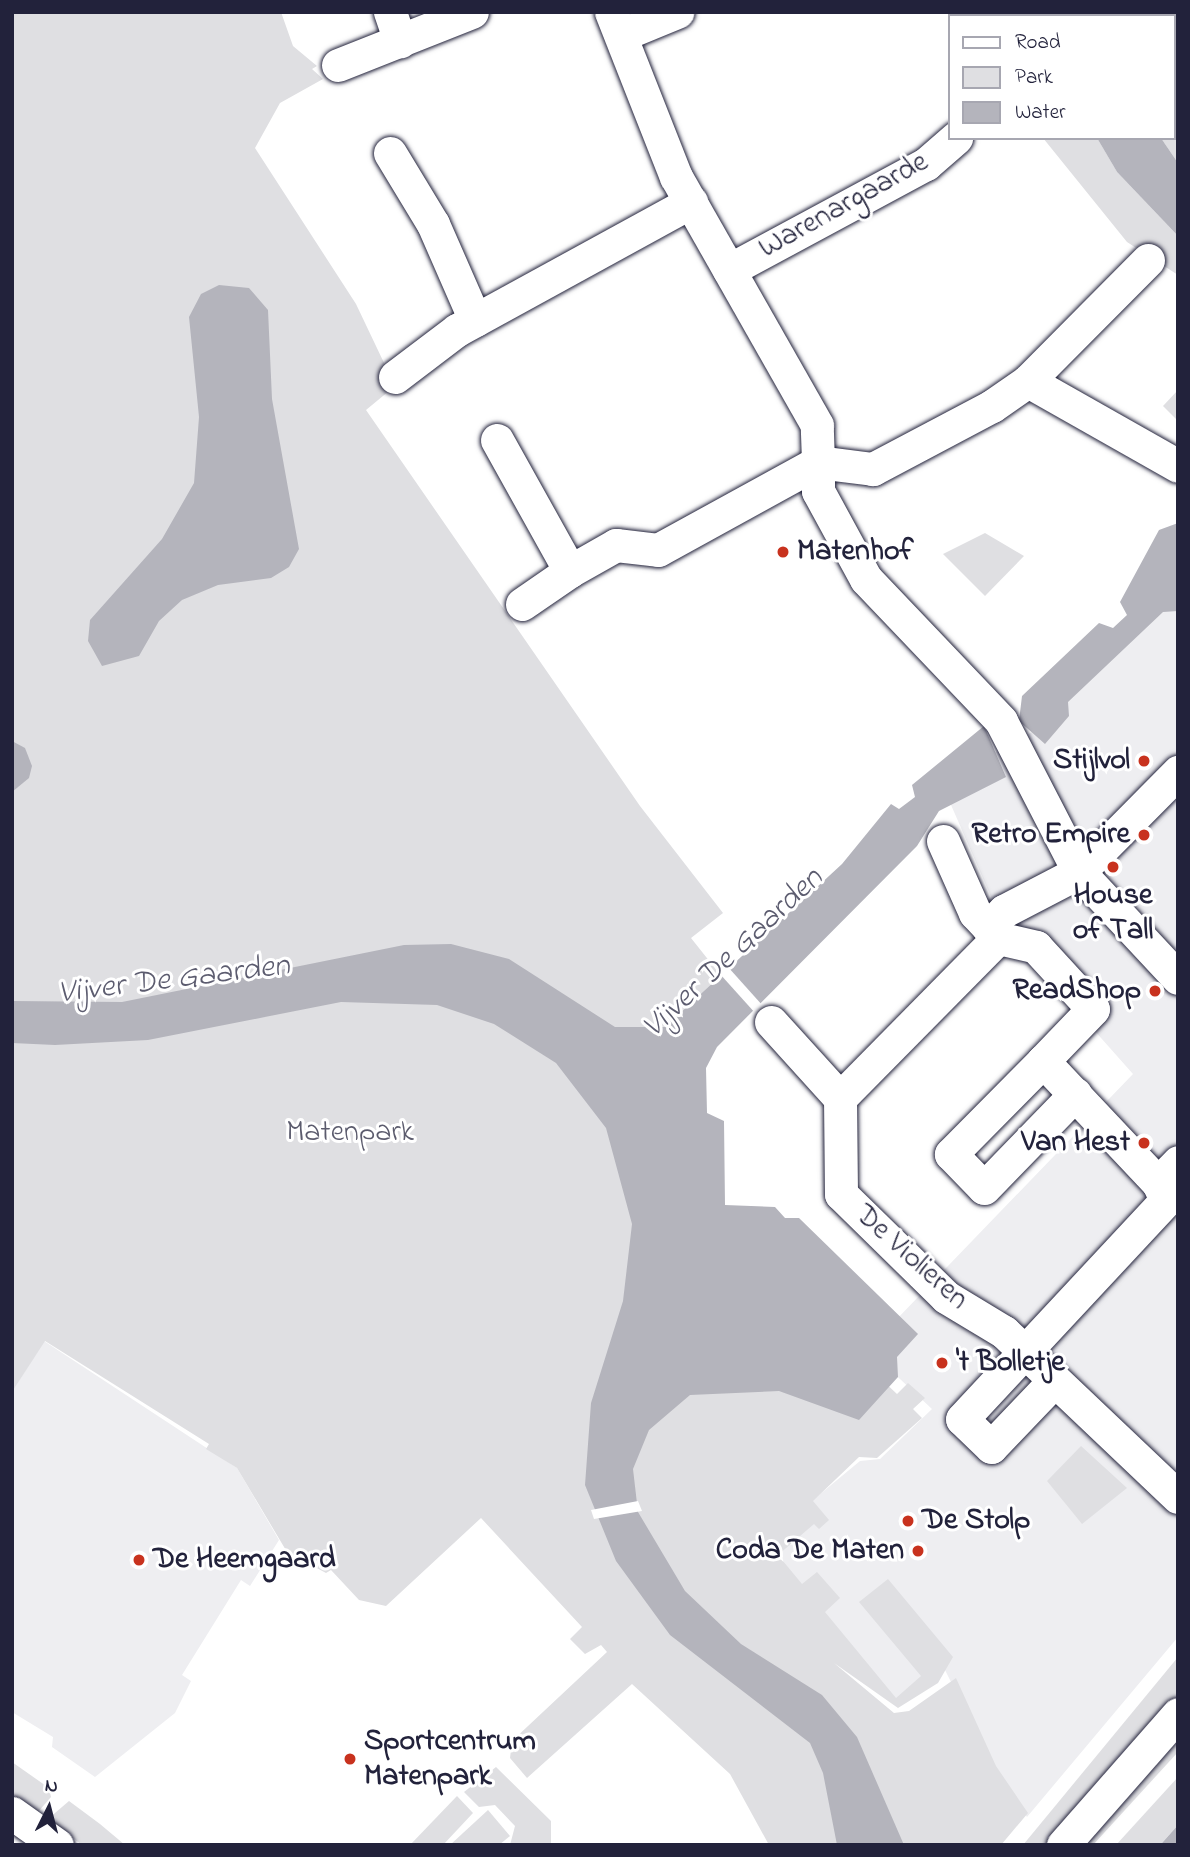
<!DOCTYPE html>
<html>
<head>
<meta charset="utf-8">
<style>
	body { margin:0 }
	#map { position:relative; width:1190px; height:1857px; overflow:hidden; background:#fff; font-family:"Indie Flower",sans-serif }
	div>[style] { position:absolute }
	.built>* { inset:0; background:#eeeef1 }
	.green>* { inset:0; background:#dfdfe2 }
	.water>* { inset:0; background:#b4b4bc }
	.pier>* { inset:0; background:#fff }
	.roads { filter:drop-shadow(0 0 2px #22223b) drop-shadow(0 0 2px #22223b) }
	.minor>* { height:33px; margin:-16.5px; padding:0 16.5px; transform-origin:16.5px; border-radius:16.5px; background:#fff }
	.dots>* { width:19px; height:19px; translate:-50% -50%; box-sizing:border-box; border:4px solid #fff; border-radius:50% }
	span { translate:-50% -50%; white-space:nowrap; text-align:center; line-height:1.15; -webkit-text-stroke:6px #fff; paint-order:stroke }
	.street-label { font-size:30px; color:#22223b }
	.poi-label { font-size:30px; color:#22223b; font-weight:700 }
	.left { translate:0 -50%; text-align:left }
	.right { translate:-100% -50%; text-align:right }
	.park-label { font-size:30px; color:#5b5b6d }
	.water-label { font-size:32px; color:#5c5c6f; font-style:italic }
	.frame { position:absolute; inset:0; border:14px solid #22223b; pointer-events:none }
	.legend { position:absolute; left:948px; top:14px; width:228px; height:126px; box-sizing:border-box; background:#fff; border:2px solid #a7a7b1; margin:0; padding:9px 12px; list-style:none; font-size:21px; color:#22223b }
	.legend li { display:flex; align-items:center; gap:14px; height:35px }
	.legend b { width:35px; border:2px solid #a7a7b1 }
	.north { position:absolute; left:14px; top:1773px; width:70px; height:70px; -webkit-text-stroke:5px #fff; paint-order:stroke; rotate:6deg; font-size:19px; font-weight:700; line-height:28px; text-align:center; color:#22223b }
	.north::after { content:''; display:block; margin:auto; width:24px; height:32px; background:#22223b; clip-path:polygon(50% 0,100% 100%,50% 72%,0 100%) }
</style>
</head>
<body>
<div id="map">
	<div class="built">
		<div style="clip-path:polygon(1178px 571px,1178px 1637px,1027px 1817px,994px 1768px,945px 1670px,897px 1706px,749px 1553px,860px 1461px,880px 1459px,932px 1409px,868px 1349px,1133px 1074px,1006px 931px,941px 782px,1041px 727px)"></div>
		<div style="clip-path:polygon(44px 1341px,237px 1468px,279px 1540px,250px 1586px,241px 1580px,182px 1675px,191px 1681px,175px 1713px,95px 1777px,52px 1747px,53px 1737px,12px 1712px,12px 1392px)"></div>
	</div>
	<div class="green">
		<div style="clip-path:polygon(12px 12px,281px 12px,293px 46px,317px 66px,312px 69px,323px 79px,280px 103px,255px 148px,356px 304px,395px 386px,366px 410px,640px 806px,723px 913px,691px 938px,722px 977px,687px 1011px,688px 1197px,897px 1394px,908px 1383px,925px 1398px,913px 1409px,922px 1418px,877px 1458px,859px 1457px,813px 1501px,829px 1520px,819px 1529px,814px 1524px,778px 1555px,802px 1584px,817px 1572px,840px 1598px,825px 1612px,896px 1698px,921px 1676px,859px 1602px,888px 1579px,953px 1657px,938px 1683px,898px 1708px,834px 1663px,894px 1713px,909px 1711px,956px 1678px,996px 1766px,1028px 1813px,1001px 1845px,769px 1845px,730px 1774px,632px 1684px,527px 1778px,510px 1758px,512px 1741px,607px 1652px,601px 1645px,585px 1654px,570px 1639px,582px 1627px,481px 1518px,386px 1606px,359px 1600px,331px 1570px,326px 1573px,287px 1552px,237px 1468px,206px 1449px,209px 1444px,45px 1341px,12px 1392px)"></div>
		<div style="clip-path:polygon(1174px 97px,1178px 103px,1178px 163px,1161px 138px,1174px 138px)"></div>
		<div style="clip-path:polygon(1043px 138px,1097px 138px,1117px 172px,1178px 236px,1178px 275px,1127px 242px)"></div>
		<div style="clip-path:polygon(1178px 390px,1178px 421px,1163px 406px)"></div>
		<div style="clip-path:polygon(985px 533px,1024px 556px,985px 596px,943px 554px)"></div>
		<div style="clip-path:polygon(1081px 1446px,1127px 1488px,1082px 1524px,1047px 1481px)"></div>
		<div style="clip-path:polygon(1178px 1657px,1178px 1699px,1045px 1845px,1023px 1845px)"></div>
		<div style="clip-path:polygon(1178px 1737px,1178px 1752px,1093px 1845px,1081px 1845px)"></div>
		<div style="clip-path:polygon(12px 1762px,49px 1788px,51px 1797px,38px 1812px,12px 1794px)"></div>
		<div style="clip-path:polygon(496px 1767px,551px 1821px,551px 1845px,510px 1845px,515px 1826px,495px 1805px,479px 1807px,464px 1792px)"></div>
		<div style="clip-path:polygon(1178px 1777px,1178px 1825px,1161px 1844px,1116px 1845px)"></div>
		<div style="clip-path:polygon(457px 1796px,473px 1813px,443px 1845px,410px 1845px)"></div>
		<div style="clip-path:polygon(69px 1801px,100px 1824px,125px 1845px,82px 1845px,48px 1819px)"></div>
		<div style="clip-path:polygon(488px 1810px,510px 1836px,499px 1845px,450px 1845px)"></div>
	</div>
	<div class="water">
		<div style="clip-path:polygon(1097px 138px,1161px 138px,1178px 163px,1178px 236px,1117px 172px)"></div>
		<div style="clip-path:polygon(219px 285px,249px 288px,268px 310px,272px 399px,299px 549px,289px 567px,271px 578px,218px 585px,182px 600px,159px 621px,139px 656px,102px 666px,88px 641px,90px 620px,162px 539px,194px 483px,199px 417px,189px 317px,201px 294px)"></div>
		<div style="clip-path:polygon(1178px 523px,1178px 611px,1163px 612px,1068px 702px,1069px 716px,1045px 744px,1019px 721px,1022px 696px,1099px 623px,1113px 628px,1127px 615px,1120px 602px,1159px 530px)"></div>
		<div style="clip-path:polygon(984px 726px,1006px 777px,939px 811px,917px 846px,717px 1047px,706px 1068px,707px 1113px,724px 1121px,725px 1205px,775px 1207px,785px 1218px,799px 1218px,918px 1334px,897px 1357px,898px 1377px,859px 1420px,779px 1391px,690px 1395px,649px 1430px,633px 1469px,638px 1512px,685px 1591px,741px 1644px,822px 1695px,857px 1737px,904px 1845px,837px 1845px,823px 1773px,810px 1743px,670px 1635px,616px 1561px,585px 1485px,591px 1403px,623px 1301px,632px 1224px,606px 1128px,556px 1063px,494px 1024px,437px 1005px,341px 1002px,148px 1040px,55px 1045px,12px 1043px,12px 1001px,122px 1002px,404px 945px,451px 944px,509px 959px,615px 1027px,665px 1027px,842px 864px,891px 804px,899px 809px,915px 797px,912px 785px)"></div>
		<div style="clip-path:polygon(12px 741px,25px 748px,32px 766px,29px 778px,12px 792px)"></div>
		<div style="clip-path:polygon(1178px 1825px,1178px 1845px,1153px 1845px,1162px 1843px)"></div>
	</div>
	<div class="pier">
		<div style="clip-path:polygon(728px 967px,763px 1006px,756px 1014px,720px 974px)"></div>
		<div style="clip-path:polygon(638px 1501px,642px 1511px,594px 1519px,591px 1510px)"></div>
	</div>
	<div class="roads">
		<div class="minor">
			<div style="left:390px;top:12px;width:31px;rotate:71deg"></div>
			<div style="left:978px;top:12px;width:4px;rotate:76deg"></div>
			<div style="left:1173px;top:12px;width:9px;rotate:58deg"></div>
			<div style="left:621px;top:35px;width:61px;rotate:-22.3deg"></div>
			<div style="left:338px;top:65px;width:144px;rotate:-21.6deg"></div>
			<div style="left:390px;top:153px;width:83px;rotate:58.8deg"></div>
			<div style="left:433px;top:224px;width:105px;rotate:66.4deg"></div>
			<div style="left:1148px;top:260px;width:170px;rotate:134.8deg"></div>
			<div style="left:1028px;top:381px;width:44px;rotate:145.2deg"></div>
			<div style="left:992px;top:406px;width:135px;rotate:152.1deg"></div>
			<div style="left:873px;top:469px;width:55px;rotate:-172.7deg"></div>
			<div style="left:818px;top:462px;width:29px;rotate:90deg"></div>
			<div style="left:818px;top:491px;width:100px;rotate:61.4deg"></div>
			<div style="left:866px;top:579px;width:196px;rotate:46.4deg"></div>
			<div style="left:1001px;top:721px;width:170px;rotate:62.7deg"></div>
			<div style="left:1079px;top:872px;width:145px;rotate:47deg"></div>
			<div style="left:729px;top:270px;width:224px;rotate:-28.3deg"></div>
			<div style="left:926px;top:164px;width:40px;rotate:-41deg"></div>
			<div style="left:395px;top:377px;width:78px;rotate:-37.2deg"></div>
			<div style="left:457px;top:330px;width:267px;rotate:-28.7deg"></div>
			<div style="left:1028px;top:381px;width:172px;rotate:29.5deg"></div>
			<div style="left:497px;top:440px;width:150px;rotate:60.9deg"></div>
			<div style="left:570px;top:571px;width:53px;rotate:-29.5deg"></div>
			<div style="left:616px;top:545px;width:42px;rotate:6.8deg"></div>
			<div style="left:658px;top:550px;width:183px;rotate:-28.8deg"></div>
			<div style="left:818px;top:462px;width:37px;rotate:-92deg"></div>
			<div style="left:817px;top:425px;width:285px;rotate:-119.6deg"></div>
			<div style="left:676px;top:177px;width:177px;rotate:-111.5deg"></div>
			<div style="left:522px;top:604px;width:58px;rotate:-34.5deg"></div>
			<div style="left:943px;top:841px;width:79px;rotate:66deg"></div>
			<div style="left:975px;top:913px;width:34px;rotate:47deg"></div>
			<div style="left:998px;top:938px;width:39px;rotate:13deg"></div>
			<div style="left:1036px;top:947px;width:84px;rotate:47.4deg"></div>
			<div style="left:1093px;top:1009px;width:72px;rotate:133.9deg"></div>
			<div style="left:1043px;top:1061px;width:168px;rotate:46.7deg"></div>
			<div style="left:988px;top:927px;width:23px;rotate:-45deg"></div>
			<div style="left:1004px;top:911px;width:85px;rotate:-27.5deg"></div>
			<div style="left:1079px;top:872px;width:141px;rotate:-45.3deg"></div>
			<div style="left:771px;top:1022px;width:103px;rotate:47.8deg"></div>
			<div style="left:840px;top:1098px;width:96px;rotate:89.4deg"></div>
			<div style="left:841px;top:1194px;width:147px;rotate:44.4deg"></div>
			<div style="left:946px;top:1297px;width:68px;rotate:31.1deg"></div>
			<div style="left:1004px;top:1332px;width:240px;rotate:43.5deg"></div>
			<div style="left:1043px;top:1061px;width:131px;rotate:134.7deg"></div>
			<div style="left:951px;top:1154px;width:47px;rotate:45.9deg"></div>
			<div style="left:984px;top:1188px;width:131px;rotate:-45.9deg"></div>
			<div style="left:840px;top:1098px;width:225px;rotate:-45.4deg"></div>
			<div style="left:1054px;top:1381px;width:91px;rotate:133.7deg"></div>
			<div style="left:991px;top:1447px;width:40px;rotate:-136deg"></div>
			<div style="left:962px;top:1419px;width:299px;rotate:-47deg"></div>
			<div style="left:1166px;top:1200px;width:19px;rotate:-115deg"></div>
			<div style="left:1158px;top:1183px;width:29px;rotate:-46deg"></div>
			<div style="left:12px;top:1813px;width:55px;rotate:35.4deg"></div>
			<div style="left:1063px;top:1845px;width:174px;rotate:-48.7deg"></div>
		</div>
	</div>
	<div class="dots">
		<div style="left:783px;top:552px;background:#c8321e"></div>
		<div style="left:1144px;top:761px;background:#c8321e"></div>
		<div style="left:1144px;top:835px;background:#c8321e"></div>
		<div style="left:1113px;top:867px;background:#c8321e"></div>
		<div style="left:1155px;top:991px;background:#c8321e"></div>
		<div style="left:1144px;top:1143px;background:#c8321e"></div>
		<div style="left:942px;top:1363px;background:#c8321e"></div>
		<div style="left:908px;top:1521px;background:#c8321e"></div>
		<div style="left:918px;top:1551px;background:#c8321e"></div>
		<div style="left:139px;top:1560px;background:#c8321e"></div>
		<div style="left:350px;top:1759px;background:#c8321e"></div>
	</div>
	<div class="street-label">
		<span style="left:844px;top:206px;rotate:-29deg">Warenargaarde</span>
		<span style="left:911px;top:1258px;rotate:42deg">De Violieren</span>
	</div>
	<div class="poi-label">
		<span class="left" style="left:797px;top:552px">Matenhof</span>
		<span class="right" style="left:1130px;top:761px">Stijlvol</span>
		<span class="right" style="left:1130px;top:835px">Retro Empire</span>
		<span style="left:1113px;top:913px">House<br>of Tall</span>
		<span class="right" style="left:1141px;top:991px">ReadShop</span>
		<span class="right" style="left:1130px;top:1143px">Van Hest</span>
		<span class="left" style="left:956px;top:1363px">'t Bolletje</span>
		<span class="left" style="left:922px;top:1521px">De Stolp</span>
		<span class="right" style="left:904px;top:1551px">Coda De Maten</span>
		<span class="left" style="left:153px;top:1560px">De Heemgaard</span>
		<span class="left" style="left:364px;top:1759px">Sportcentrum<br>Matenpark</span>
	</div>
	<div class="park-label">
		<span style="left:350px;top:1133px">Matenpark</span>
	</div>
	<div class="water-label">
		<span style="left:734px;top:954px;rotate:-43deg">Vijver De Gaarden</span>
		<span style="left:174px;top:981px;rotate:-7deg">Vijver De Gaarden</span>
	</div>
	<div class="frame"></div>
	<ul class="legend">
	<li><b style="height:9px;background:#fff"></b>Road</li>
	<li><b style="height:19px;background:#dfdfe2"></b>Park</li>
	<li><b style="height:19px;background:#b4b4bc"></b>Water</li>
	</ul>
	<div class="north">N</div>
</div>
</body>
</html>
